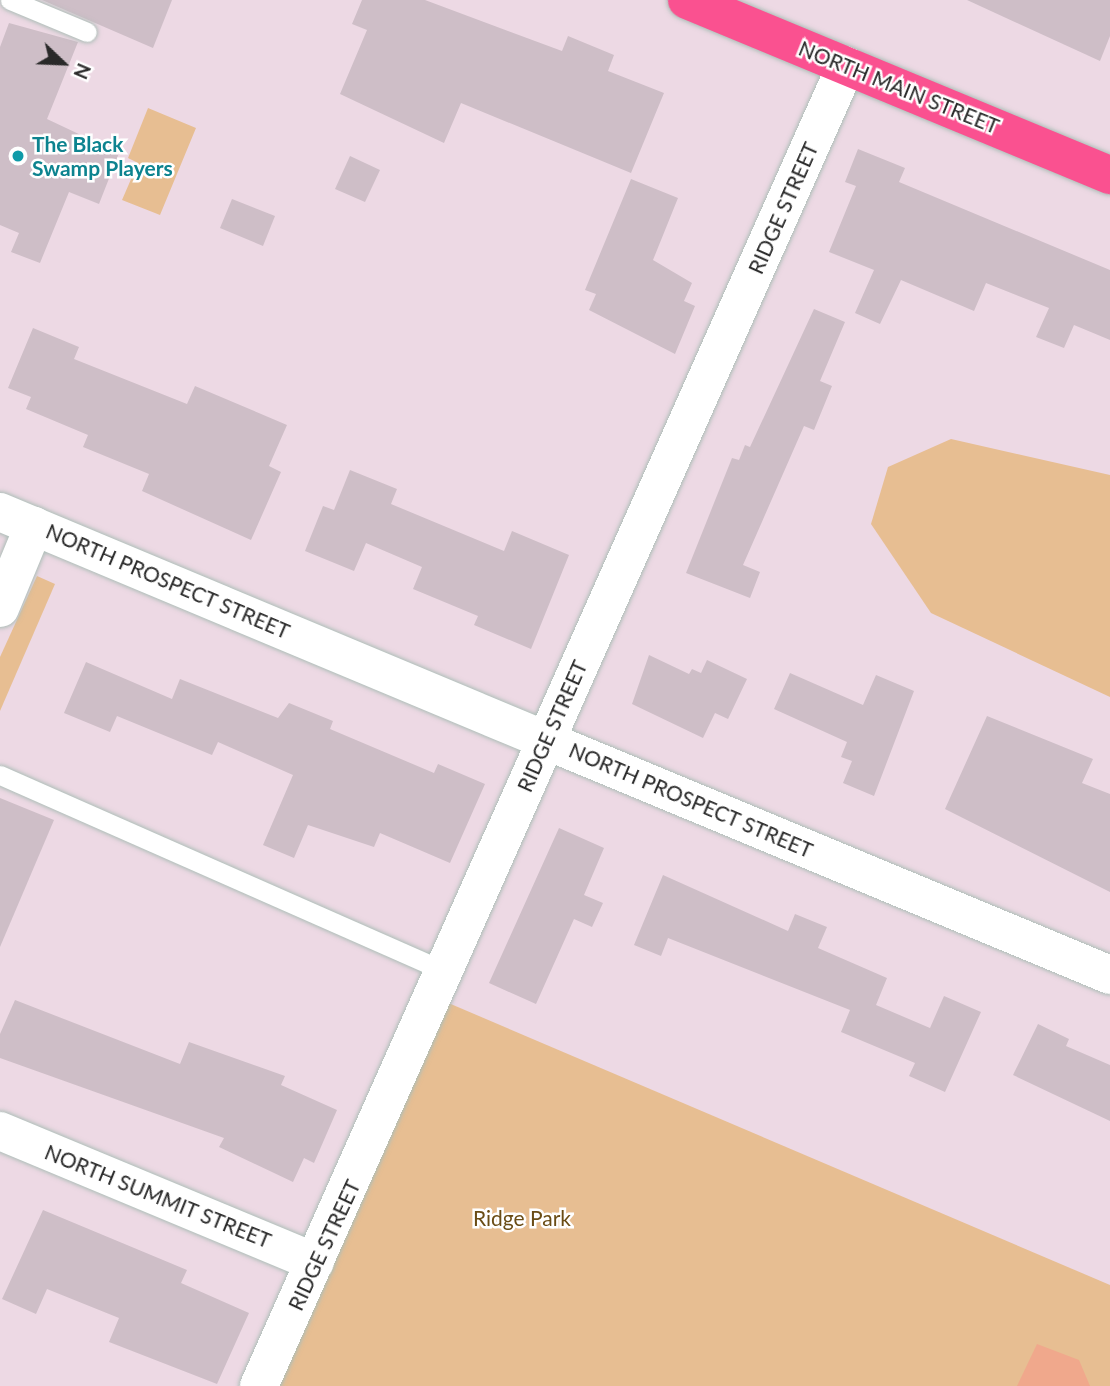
<!DOCTYPE html>
<html>
<head>
<meta charset="utf-8">
<style>
	body { margin:0 }
	#map { position:relative; width:1110px; height:1386px; overflow:hidden; background:#edd9e4; font-family:Lato,sans-serif }
	div>[style] { position:absolute }
	.green>* { inset:0; background:#e7be92 }
	.pitch>* { inset:0; background:#f0a88c }
	.building>* { inset:0; background:#cebec7 }
	.roads { filter:drop-shadow(0 0 2px #aebeb8) drop-shadow(0 0 2px #aebeb8) }
	.lane>* { height:19px; margin:-9.5px; padding:0 9.5px; transform-origin:9.5px; border-radius:9.5px; background:#fff }
	.street>* { height:38px; margin:-19px; padding:0 19px; transform-origin:19px; border-radius:19px; background:#fff }
	.secondary>* { height:38px; margin:-19px; padding:0 19px; transform-origin:19px; border-radius:19px; background:#fff }
	.primary>* { height:38px; margin:-19px; padding:0 19px; transform-origin:19px; border-radius:19px; background:#fa5190 }
	.dots>* { width:19px; height:19px; translate:-50% -50%; box-sizing:border-box; border:4px solid #fff; border-radius:50% }
	span { translate:-50% -50%; white-space:nowrap; text-align:center; line-height:1.15; -webkit-text-stroke:5px #fff; paint-order:stroke }
	.street-label { font-size:21px; color:#292929 }
	.culture-label { font-size:21px; color:#0d838f; font-weight:700 }
	.left { translate:0 -50%; text-align:left }
	.park-label { font-size:21px; color:#6a4c15 }
	.north { position:absolute; left:28px; top:28px; width:70px; height:70px; -webkit-text-stroke:5px #fff; paint-order:stroke; rotate:113deg; font-size:19px; font-weight:700; line-height:28px; text-align:center; color:#292929 }
	.north::after { content:''; display:block; margin:auto; width:24px; height:32px; background:#292929; clip-path:polygon(50% 0,100% 100%,50% 72%,0 100%) }
</style>
</head>
<body>
<div id="map">
	<div class="green">
		<div style="clip-path:polygon(148px 108px,196px 128px,160px 215px,122px 200px,138px 163px,128px 158px)"></div>
		<div style="clip-path:polygon(951px 439px,1110px 475px,1110px 697px,931px 613px,871px 524px,888px 467px)"></div>
		<div style="clip-path:polygon(37px 576px,55px 584px,0 711px,0 657px)"></div>
		<div style="clip-path:polygon(432px 996px,1110px 1285px,1110px 1386px,259px 1386px)"></div>
	</div>
	<div class="pitch">
		<div style="clip-path:polygon(1037px 1344px,1079px 1360px,1090px 1386px,1017px 1386px)"></div>
	</div>
	<div class="building">
		<div style="clip-path:polygon(42px 0,172px 0,153px 48px)"></div>
		<div style="clip-path:polygon(362px 0,425px 0,562px 51px,568px 36px,614px 55px,608px 71px,664px 93px,631px 173px,461px 103px,444px 143px,340px 94px,367px 30px,352px 24px)"></div>
		<div style="clip-path:polygon(967px 0,1110px 0,1110px 36px,1100px 61px)"></div>
		<div style="clip-path:polygon(9px 23px,78px 42px,47px 119px,119px 153px,99px 204px,69px 192px,40px 263px,11px 252px,19px 233px,0 225px,0 47px)"></div>
		<div style="clip-path:polygon(858px 149px,905px 168px,899px 182px,1110px 270px,1110px 340px,1074px 325px,1064px 348px,1036px 337px,1049px 308px,986px 283px,974px 311px,901px 280px,880px 324px,855px 313px,874px 270px,829px 252px,856px 186px,845px 182px)"></div>
		<div style="clip-path:polygon(350px 156px,380px 170px,365px 202px,335px 189px)"></div>
		<div style="clip-path:polygon(631px 179px,678px 198px,653px 260px,692px 283px,684px 301px,695px 306px,675px 354px,589px 310px,596px 294px,585px 290px)"></div>
		<div style="clip-path:polygon(232px 199px,275px 216px,263px 246px,220px 228px)"></div>
		<div style="clip-path:polygon(814px 309px,845px 322px,820px 381px,832px 386px,814px 430px,804px 426px,743px 565px,760px 572px,750px 598px,686px 573px,732px 458px,739px 460px,745px 445px,750px 447px)"></div>
		<div style="clip-path:polygon(33px 328px,79px 347px,74px 359px,187px 404px,195px 386px,287px 425px,269px 466px,281px 472px,251px 540px,142px 491px,149px 474px,83px 447px,88px 435px,26px 409px,31px 397px,8px 388px)"></div>
		<div style="clip-path:polygon(350px 470px,397px 489px,391px 504px,504px 551px,512px 531px,569px 555px,531px 649px,474px 625px,478px 616px,413px 589px,422px 567px,366px 543px,354px 571px,305px 551px,323px 506px,334px 510px)"></div>
		<div style="clip-path:polygon(649px 655px,689px 674px,692px 669px,701px 673px,707px 660px,747px 679px,728px 719px,715px 713px,703px 738px,632px 704px)"></div>
		<div style="clip-path:polygon(86px 662px,172px 699px,180px 679px,278px 718px,289px 703px,333px 721px,330px 729px,434px 773px,438px 764px,485px 784px,450px 863px,380px 833px,374px 847px,308px 825px,294px 858px,263px 845px,293px 775px,218px 742px,212px 755px,117px 716px,110px 732px,64px 713px)"></div>
		<div style="clip-path:polygon(790px 673px,863px 705px,876px 675px,914px 691px,874px 796px,843px 783px,852px 761px,841px 757px,847px 742px,774px 709px)"></div>
		<div style="clip-path:polygon(987px 716px,1093px 759px,1082px 783px,1110px 794px,1110px 892px,945px 809px)"></div>
		<div style="clip-path:polygon(0 798px,54px 820px,0 947px)"></div>
		<div style="clip-path:polygon(559px 828px,604px 848px,584px 895px,603px 903px,592px 927px,574px 919px,536px 1004px,489px 983px)"></div>
		<div style="clip-path:polygon(663px 875px,788px 931px,795px 914px,827px 927px,818px 948px,887px 978px,876px 1005px,930px 1028px,944px 996px,981px 1012px,945px 1092px,909px 1076px,915px 1063px,841px 1032px,850px 1010px,668px 938px,661px 956px,634px 945px)"></div>
		<div style="clip-path:polygon(15px 1000px,180px 1064px,189px 1042px,285px 1076px,281px 1085px,337px 1110px,314px 1163px,304px 1158px,293px 1182px,219px 1147px,224px 1138px,0 1058px,0 1034px)"></div>
		<div style="clip-path:polygon(1038px 1024px,1069px 1039px,1066px 1046px,1110px 1065px,1110px 1121px,1013px 1075px)"></div>
		<div style="clip-path:polygon(43px 1210px,187px 1270px,181px 1283px,249px 1313px,217px 1384px,109px 1342px,119px 1318px,47px 1289px,36px 1314px,2px 1299px)"></div>
	</div>
	<div class="roads">
		<div class="lane">
			<div style="left:10px;top:0;width:83px;rotate:22.6deg"></div>
			<div style="left:0;top:775px;width:484px;rotate:23.8deg"></div>
		</div>
		<div class="street">
			<div style="left:545px;top:740px;width:612px;rotate:22.58deg"></div>
			<div style="left:0;top:1131px;width:341px;rotate:22.6deg"></div>
		</div>
		<div class="secondary">
			<div style="left:0;top:512px;width:591px;rotate:22.7deg"></div>
			<div style="left:0;top:608px;width:89px;rotate:-67.5deg"></div>
			<div style="left:259px;top:1386px;width:1445px;rotate:-66.03deg"></div>
		</div>
		<div class="primary">
			<div style="left:687px;top:0;width:458px;rotate:22.5deg"></div>
		</div>
	</div>
	<div class="dots">
		<div style="left:18px;top:156px;background:#0f9aa8"></div>
	</div>
	<div class="street-label">
		<span style="left:899px;top:87px;rotate:22deg">NORTH MAIN STREET</span>
		<span style="left:783px;top:208px;rotate:-66deg">RIDGE STREET</span>
		<span style="left:168px;top:581px;rotate:23deg">NORTH PROSPECT STREET</span>
		<span style="left:552px;top:726px;rotate:-66deg">RIDGE STREET</span>
		<span style="left:691px;top:800px;rotate:23deg">NORTH PROSPECT STREET</span>
		<span style="left:158px;top:1196px;rotate:22deg">NORTH SUMMIT STREET</span>
		<span style="left:324px;top:1245px;rotate:-65deg">RIDGE STREET</span>
	</div>
	<div class="culture-label">
		<span class="left" style="left:32px;top:156px">The Black<br>Swamp Players</span>
	</div>
	<div class="park-label">
		<span style="left:522px;top:1218px">Ridge Park</span>
	</div>
	<div class="north">N</div>
</div>
</body>
</html>
